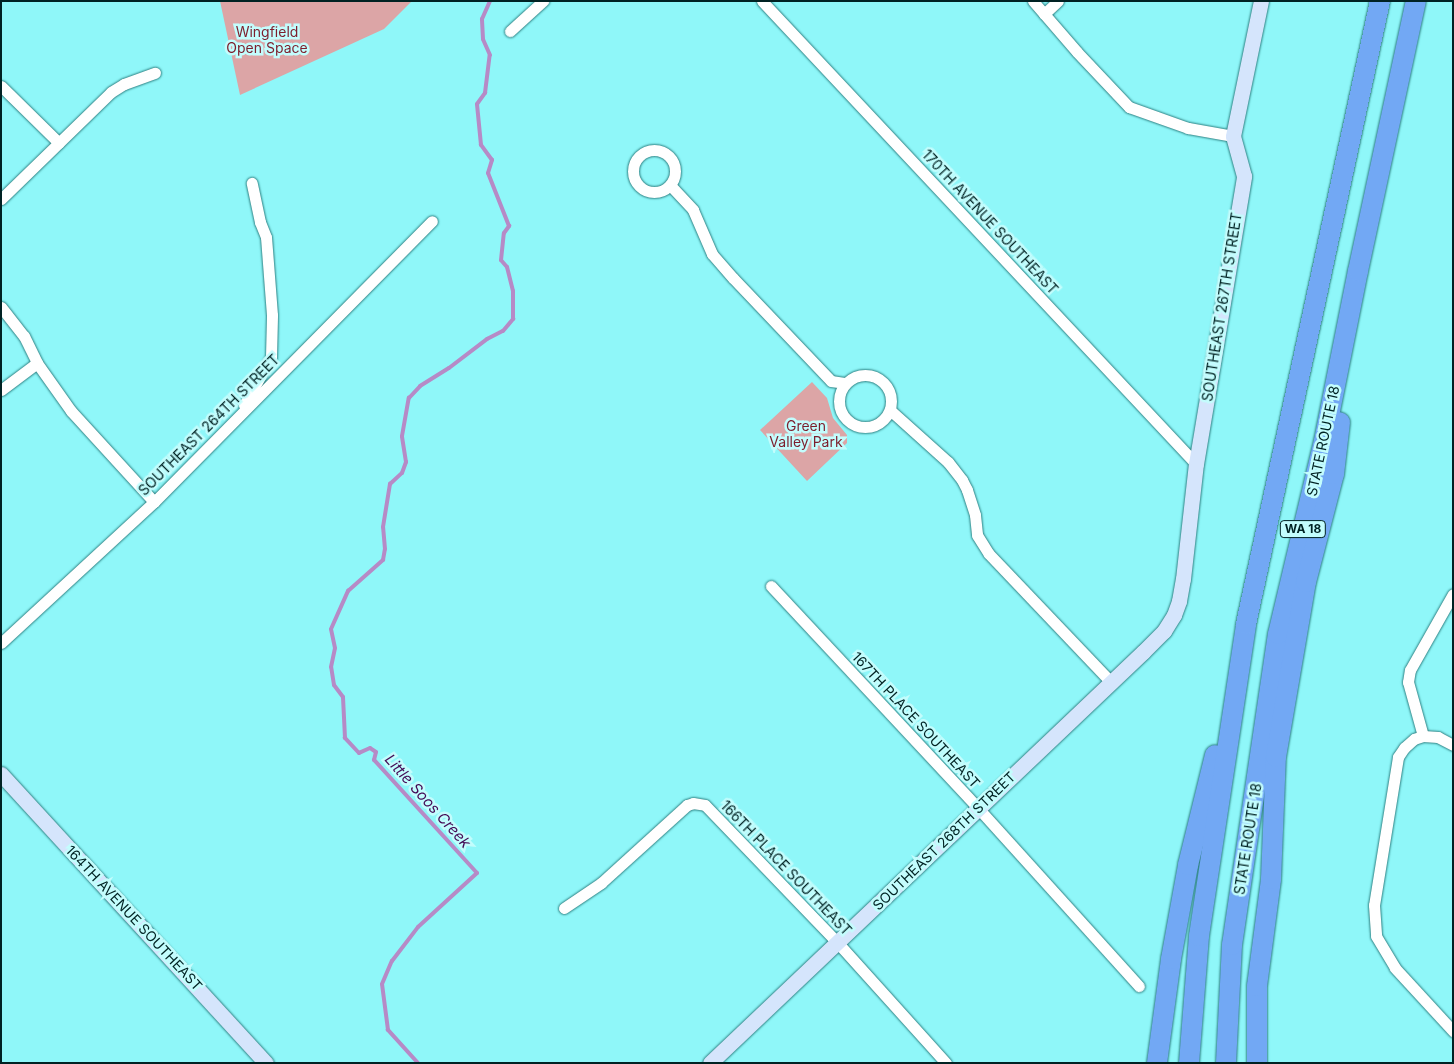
<!DOCTYPE html>
<html>
<head>
<meta charset="utf-8">
<style>
	body { margin:0 }
	#map { position:relative; width:1454px; height:1064px; overflow:hidden; background:#8ff7f9; font-family:Inter,sans-serif }
	div>[style] { position:absolute }
	.green>* { inset:0; background:#dca5a6 }
	.stream>* { height:4px; margin:-2px; padding:0 2px; transform-origin:2px; border-radius:2px; background:#b68ac6 }
	.roads { filter:drop-shadow(0 0 1px #2e8082) drop-shadow(0 0 1px #2e8082) }
	.street>* { height:11px; margin:-5.5px; padding:0 5.5px; transform-origin:5.5px; border-radius:5.5px; background:#fff }
	.street>.ring { margin:-5.5px; padding:0; box-sizing:content-box; background:none; border:11px solid #fff; border-radius:50% }
	.secondary>* { height:15px; margin:-7.5px; padding:0 7.5px; transform-origin:7.5px; border-radius:7.5px; background:#d5e5fc }
	.highway>* { height:20px; margin:-10px; padding:0 10px; transform-origin:10px; border-radius:10px; background:#72a8f4 }
	span { translate:-50% -50%; white-space:nowrap; text-align:center; line-height:1.15; -webkit-text-stroke:5px #c3fdfd; paint-order:stroke }
	.shield-label span { padding:1px 4px; background:#c3fdfd; border:1px solid; border-radius:4px; -webkit-text-stroke-width:0 }
	.shield-label { font-size:12px; color:#002223; font-weight:700 }
	.park-label { font-size:14px; color:#7d1e2c }
	.street-label { font-size:14px; color:#002223 }
	.water-label { font-size:15px; color:#430954; font-style:italic }
	.frame { position:absolute; inset:0; border:2px solid #002223; pointer-events:none }
</style>
</head>
<body>
<div id="map">
	<div class="green">
		<div style="clip-path:polygon(220px 1px,412px 1px,384px 29px,240px 95px)"></div>
		<div style="clip-path:polygon(812px 382px,827px 398px,833px 418px,847px 435px,847px 443px,807px 481px,760px 430px)"></div>
	</div>
	<div class="stream">
		<div style="left:418px;top:1063px;width:45px;rotate:-132.3deg"></div>
		<div style="left:388px;top:1030px;width:46px;rotate:-97.4deg"></div>
		<div style="left:382px;top:984px;width:25px;rotate:-67deg"></div>
		<div style="left:392px;top:961px;width:43px;rotate:-52.6deg"></div>
		<div style="left:418px;top:927px;width:80px;rotate:-42.5deg"></div>
		<div style="left:477px;top:873px;width:153px;rotate:-132.3deg"></div>
		<div style="left:374px;top:760px;width:8px;rotate:-76deg"></div>
		<div style="left:376px;top:752px;width:7px;rotate:-146deg"></div>
		<div style="left:370px;top:748px;width:12px;rotate:156deg"></div>
		<div style="left:359px;top:753px;width:21px;rotate:-133deg"></div>
		<div style="left:345px;top:738px;width:41px;rotate:-92.8deg"></div>
		<div style="left:343px;top:697px;width:15px;rotate:-127deg"></div>
		<div style="left:334px;top:685px;width:18px;rotate:-99deg"></div>
		<div style="left:331px;top:667px;width:19px;rotate:-78deg"></div>
		<div style="left:335px;top:648px;width:19px;rotate:-102deg"></div>
		<div style="left:331px;top:629px;width:42px;rotate:-65.9deg"></div>
		<div style="left:348px;top:591px;width:47px;rotate:-41.5deg"></div>
		<div style="left:383px;top:560px;width:11px;rotate:-80deg"></div>
		<div style="left:385px;top:549px;width:22px;rotate:-95deg"></div>
		<div style="left:383px;top:527px;width:44px;rotate:-80.8deg"></div>
		<div style="left:390px;top:484px;width:16px;rotate:-43deg"></div>
		<div style="left:402px;top:473px;width:12px;rotate:-70deg"></div>
		<div style="left:406px;top:462px;width:26px;rotate:-99deg"></div>
		<div style="left:402px;top:436px;width:39px;rotate:-80deg"></div>
		<div style="left:409px;top:398px;width:16px;rotate:-47deg"></div>
		<div style="left:420px;top:386px;width:34px;rotate:-32deg"></div>
		<div style="left:449px;top:368px;width:48px;rotate:-37.3deg"></div>
		<div style="left:487px;top:339px;width:18px;rotate:-27deg"></div>
		<div style="left:503px;top:331px;width:16px;rotate:-50deg"></div>
		<div style="left:513px;top:319px;width:28px;rotate:-90deg"></div>
		<div style="left:513px;top:291px;width:25px;rotate:-104deg"></div>
		<div style="left:507px;top:267px;width:9px;rotate:-131deg"></div>
		<div style="left:501px;top:260px;width:27px;rotate:-84deg"></div>
		<div style="left:504px;top:233px;width:9px;rotate:-54deg"></div>
		<div style="left:509px;top:226px;width:57px;rotate:-111.6deg"></div>
		<div style="left:488px;top:173px;width:14px;rotate:-73deg"></div>
		<div style="left:492px;top:160px;width:19px;rotate:-126deg"></div>
		<div style="left:481px;top:145px;width:41px;rotate:-95.6deg"></div>
		<div style="left:477px;top:104px;width:14px;rotate:-54deg"></div>
		<div style="left:485px;top:93px;width:38px;rotate:-83deg"></div>
		<div style="left:490px;top:55px;width:17px;rotate:-114deg"></div>
		<div style="left:483px;top:39px;width:20px;rotate:-93deg"></div>
		<div style="left:482px;top:19px;width:20px;rotate:-66deg"></div>
	</div>
	<div class="roads">
		<div class="street">
			<div style="left:762px;top:1px;width:635px;rotate:46.85deg"></div>
			<div style="left:1033px;top:1px;width:67px;rotate:49.2deg"></div>
			<div style="left:1077px;top:52px;width:76px;rotate:46.6deg"></div>
			<div style="left:1129px;top:107px;width:63px;rotate:19.6deg"></div>
			<div style="left:1188px;top:128px;width:46px;rotate:10.1deg"></div>
			<div style="left:1044px;top:14px;width:19px;rotate:-43deg"></div>
			<div style="left:510px;top:31px;width:45px;rotate:-42.3deg"></div>
			<div style="left:1px;top:86px;width:81px;rotate:44.5deg"></div>
			<div class="ring" style="left:633px;top:150px;width:31px;height:31px"></div>
			<div style="left:670px;top:185px;width:34px;rotate:47deg"></div>
			<div style="left:693px;top:210px;width:48px;rotate:66.6deg"></div>
			<div style="left:712px;top:254px;width:32px;rotate:49deg"></div>
			<div style="left:733px;top:278px;width:142px;rotate:46.4deg"></div>
			<div style="left:831px;top:381px;width:15px;rotate:8deg"></div>
			<div style="left:1px;top:199px;width:153px;rotate:-44.2deg"></div>
			<div style="left:111px;top:92px;width:15px;rotate:-32deg"></div>
			<div style="left:124px;top:84px;width:33px;rotate:-20deg"></div>
			<div style="left:1px;top:307px;width:37px;rotate:52deg"></div>
			<div style="left:24px;top:336px;width:30px;rotate:64deg"></div>
			<div style="left:37px;top:363px;width:59px;rotate:54.7deg"></div>
			<div style="left:71px;top:411px;width:123px;rotate:47.6deg"></div>
			<div class="ring" style="left:839px;top:375px;width:41px;height:41px"></div>
			<div style="left:1px;top:390px;width:45px;rotate:-36.9deg"></div>
			<div style="left:244px;top:405px;width:55px;rotate:-60.6deg"></div>
			<div style="left:271px;top:357px;width:42px;rotate:-88.6deg"></div>
			<div style="left:272px;top:315px;width:78px;rotate:-94.4deg"></div>
			<div style="left:266px;top:237px;width:16px;rotate:-112deg"></div>
			<div style="left:260px;top:222px;width:40px;rotate:-102deg"></div>
			<div style="left:890px;top:410px;width:78px;rotate:41.9deg"></div>
			<div style="left:948px;top:462px;width:23px;rotate:52deg"></div>
			<div style="left:962px;top:480px;width:11px;rotate:63deg"></div>
			<div style="left:967px;top:490px;width:26px;rotate:72deg"></div>
			<div style="left:975px;top:515px;width:20px;rotate:84deg"></div>
			<div style="left:977px;top:535px;width:22px;rotate:58deg"></div>
			<div style="left:989px;top:554px;width:178px;rotate:46.4deg"></div>
			<div style="left:771px;top:586px;width:304px;rotate:47deg"></div>
			<div style="left:978px;top:808px;width:240px;rotate:47.9deg"></div>
			<div style="left:1px;top:643px;width:208px;rotate:-42.7deg"></div>
			<div style="left:154px;top:502px;width:395px;rotate:-45.3deg"></div>
			<div style="left:1423px;top:736px;width:56px;rotate:-105.5deg"></div>
			<div style="left:1408px;top:682px;width:12px;rotate:-81deg"></div>
			<div style="left:1410px;top:670px;width:87px;rotate:-60.5deg"></div>
			<div style="left:1453px;top:745px;width:17px;rotate:-152deg"></div>
			<div style="left:1438px;top:737px;width:15px;rotate:-176deg"></div>
			<div style="left:1423px;top:736px;width:9px;rotate:162deg"></div>
			<div style="left:1414px;top:739px;width:13px;rotate:138deg"></div>
			<div style="left:1404px;top:748px;width:11px;rotate:124deg"></div>
			<div style="left:1398px;top:757px;width:150px;rotate:99.2deg"></div>
			<div style="left:1374px;top:905px;width:31px;rotate:86deg"></div>
			<div style="left:1376px;top:936px;width:37px;rotate:59deg"></div>
			<div style="left:1395px;top:968px;width:86px;rotate:47.4deg"></div>
			<div style="left:564px;top:908px;width:45px;rotate:-34deg"></div>
			<div style="left:601px;top:883px;width:116px;rotate:-42.2deg"></div>
			<div style="left:687px;top:805px;width:6px;rotate:-18deg"></div>
			<div style="left:693px;top:803px;width:12px;rotate:9deg"></div>
			<div style="left:705px;top:805px;width:190px;rotate:46.1deg"></div>
			<div style="left:837px;top:942px;width:163px;rotate:48deg"></div>
		</div>
		<div class="secondary">
			<div style="left:1px;top:774px;width:392px;rotate:47.5deg"></div>
			<div style="left:710px;top:1063px;width:597px;rotate:-43.51deg"></div>
			<div style="left:1143px;top:652px;width:30px;rotate:-45deg"></div>
			<div style="left:1164px;top:631px;width:19px;rotate:-58deg"></div>
			<div style="left:1174px;top:615px;width:15px;rotate:-70deg"></div>
			<div style="left:1179px;top:601px;width:22px;rotate:-80deg"></div>
			<div style="left:1183px;top:579px;width:116px;rotate:-83.6deg"></div>
			<div style="left:1196px;top:464px;width:292px;rotate:-80.5deg"></div>
			<div style="left:1244px;top:176px;width:41px;rotate:-105.4deg"></div>
			<div style="left:1233px;top:136px;width:138px;rotate:-78.3deg"></div>
		</div>
		<div class="highway">
			<div style="left:1157px;top:1063px;width:105px;rotate:-82.3deg"></div>
			<div style="left:1171px;top:959px;width:96px;rotate:-79.7deg"></div>
			<div style="left:1188px;top:865px;width:113px;rotate:-76.2deg"></div>
			<div style="left:1189px;top:1063px;width:127px;rotate:-85.5deg"></div>
			<div style="left:1199px;top:936px;width:316px;rotate:-81.4deg"></div>
			<div style="left:1246px;top:624px;width:637px;rotate:-77.86deg"></div>
			<div style="left:1226px;top:1063px;width:118px;rotate:-87.1deg"></div>
			<div style="left:1232px;top:945px;width:314px;rotate:-81.6deg"></div>
			<div style="left:1278px;top:634px;width:198px;rotate:-76.6deg"></div>
			<div style="left:1324px;top:441px;width:173px;rotate:-78.7deg"></div>
			<div style="left:1358px;top:271px;width:276px;rotate:-77.9deg"></div>
			<div style="left:1257px;top:1063px;width:77px;rotate:-90deg"></div>
			<div style="left:1257px;top:986px;width:108px;rotate:-82.5deg"></div>
			<div style="left:1271px;top:879px;width:122px;rotate:-87.7deg"></div>
			<div style="left:1276px;top:757px;width:178px;rotate:-80.3deg"></div>
			<div style="left:1306px;top:582px;width:112px;rotate:-75.5deg"></div>
			<div style="left:1334px;top:474px;width:52px;rotate:-83.4deg"></div>
		</div>
	</div>
	<div class="shield-label">
		<span style="left:1303px;top:529px">WA 18</span>
	</div>
	<div class="park-label">
		<span style="left:267px;top:40px">Wingfield<br>Open Space</span>
		<span style="left:806px;top:434px">Green<br>Valley Park</span>
	</div>
	<div class="street-label">
		<span style="left:990px;top:222px;rotate:47deg">170TH AVENUE SOUTHEAST</span>
		<span style="left:1222px;top:307px;rotate:-81deg">SOUTHEAST 267TH STREET</span>
		<span style="left:209px;top:425px;rotate:-45deg">SOUTHEAST 264TH STREET</span>
		<span style="left:1323px;top:441px;rotate:-78deg">STATE ROUTE 18</span>
		<span style="left:916px;top:720px;rotate:47deg">167TH PLACE SOUTHEAST</span>
		<span style="left:1248px;top:839px;rotate:-81deg">STATE ROUTE 18</span>
		<span style="left:944px;top:841px;rotate:-44deg">SOUTHEAST 268TH STREET</span>
		<span style="left:786px;top:868px;rotate:46deg">166TH PLACE SOUTHEAST</span>
		<span style="left:134px;top:918px;rotate:47deg">164TH AVENUE SOUTHEAST</span>
	</div>
	<div class="water-label">
		<span style="left:428px;top:801px;rotate:48deg">Little Soos Creek</span>
	</div>
	<div class="frame"></div>
</div>
</body>
</html>
